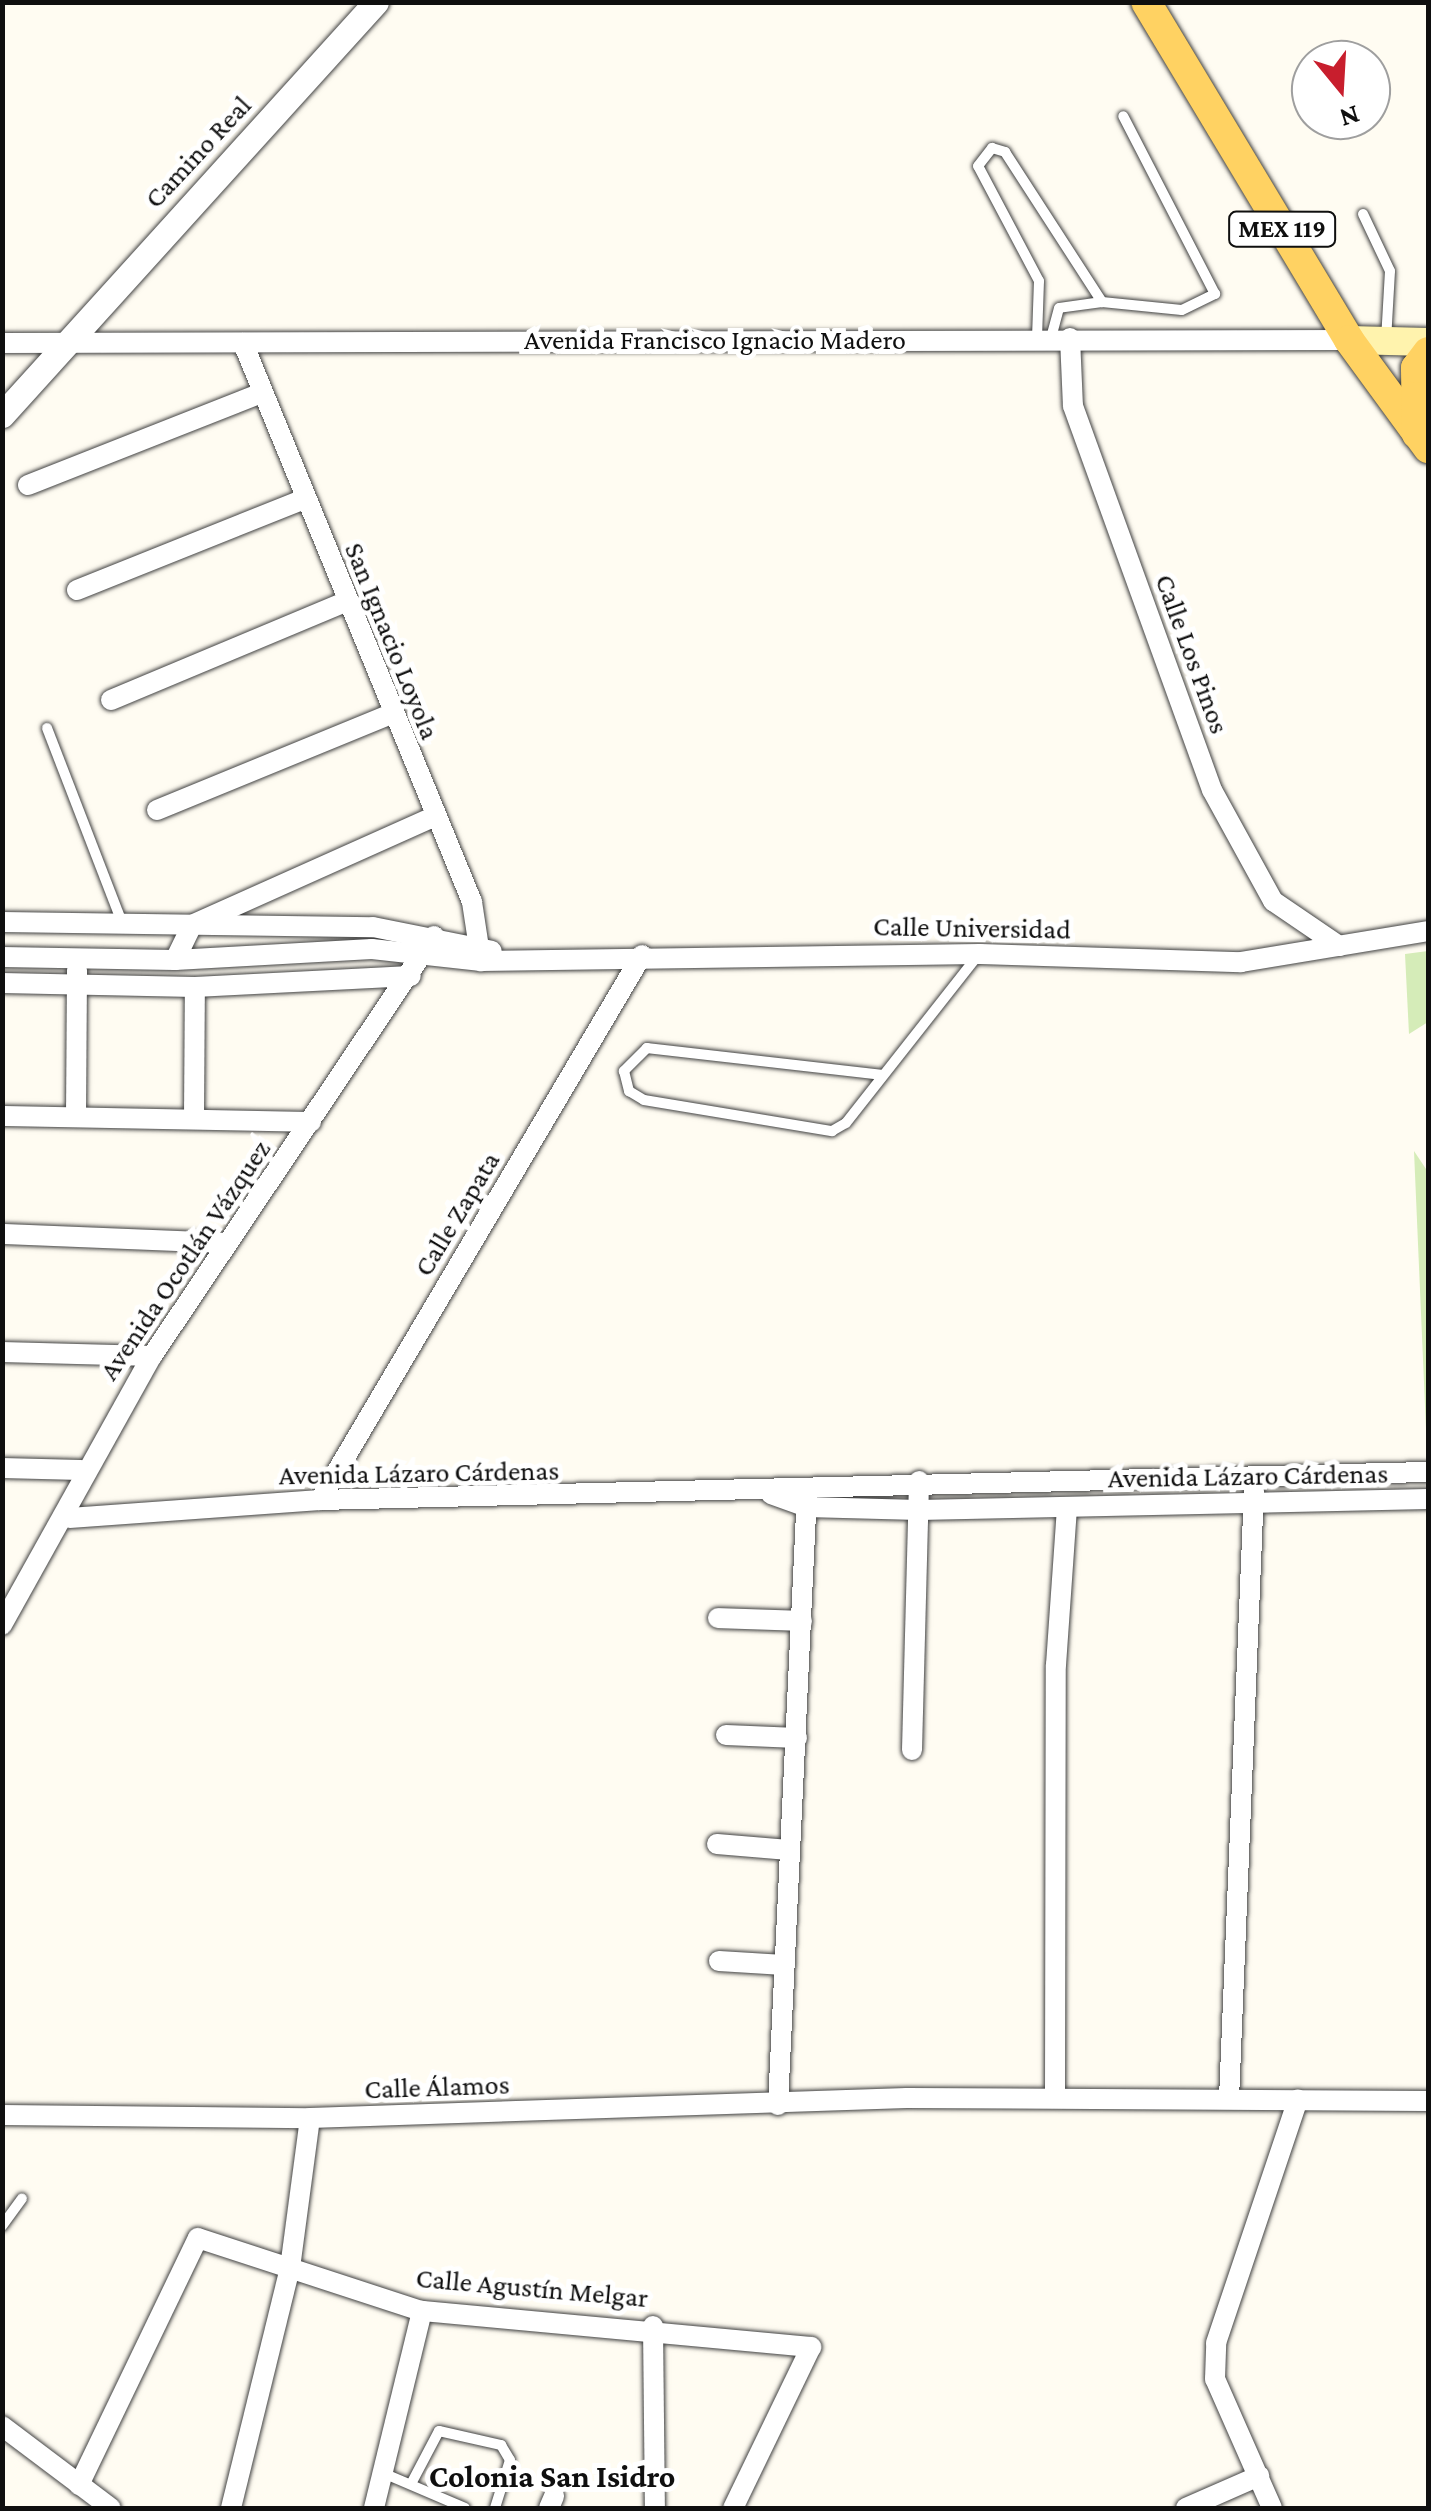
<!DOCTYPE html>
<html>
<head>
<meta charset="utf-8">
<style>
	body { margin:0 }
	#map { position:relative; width:1431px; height:2511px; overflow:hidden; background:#fffcf2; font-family:"Crimson Pro",serif }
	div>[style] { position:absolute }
	.green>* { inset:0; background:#d5ecb8 }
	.roads { filter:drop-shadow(0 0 2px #424242) drop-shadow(0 0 2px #424242) }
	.service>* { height:10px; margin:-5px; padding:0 5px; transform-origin:5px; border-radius:5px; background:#fff }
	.minor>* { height:20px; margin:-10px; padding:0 10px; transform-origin:10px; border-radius:10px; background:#fff }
	.tertiary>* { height:25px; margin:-12.5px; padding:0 12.5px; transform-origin:12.5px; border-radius:12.5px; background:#fff }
	.secondary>* { height:28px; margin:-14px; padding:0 14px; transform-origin:14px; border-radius:14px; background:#fff3ad }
	.primary>* { height:30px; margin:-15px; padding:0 15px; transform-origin:15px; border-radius:15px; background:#ffd262 }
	span { translate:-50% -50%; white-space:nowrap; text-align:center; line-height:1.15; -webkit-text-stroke:10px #fff; paint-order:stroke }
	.shield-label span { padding:2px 8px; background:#fff; border:2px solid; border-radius:8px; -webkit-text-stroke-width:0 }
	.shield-label { font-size:25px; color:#0f0f0f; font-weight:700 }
	.street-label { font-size:28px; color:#0f0f0f }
	.quarter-label { font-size:32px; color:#0f0f0f; font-weight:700 }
	.frame { position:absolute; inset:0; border:5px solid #0f0f0f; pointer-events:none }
	.north { position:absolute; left:1291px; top:40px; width:100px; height:100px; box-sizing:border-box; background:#fff; border:2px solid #9f9f9f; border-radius:50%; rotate:162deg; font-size:28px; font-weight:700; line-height:40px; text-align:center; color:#0f0f0f }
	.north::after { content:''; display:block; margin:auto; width:35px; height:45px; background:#c81e2d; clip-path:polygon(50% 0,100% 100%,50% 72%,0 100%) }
</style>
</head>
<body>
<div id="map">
	<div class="green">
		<div style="clip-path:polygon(1428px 951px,1428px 1022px,1409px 1034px,1405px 954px)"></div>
		<div style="clip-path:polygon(1414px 1151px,1428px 1172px,1428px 1452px,1427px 1452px)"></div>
	</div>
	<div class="roads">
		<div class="service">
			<div style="left:1363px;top:214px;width:63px;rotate:64.7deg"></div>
			<div style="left:1390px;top:271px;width:69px;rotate:93.3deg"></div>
			<div style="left:1102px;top:302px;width:80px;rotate:5.7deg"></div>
			<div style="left:1182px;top:310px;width:37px;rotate:-26deg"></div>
			<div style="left:1215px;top:294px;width:200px;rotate:-117.3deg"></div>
			<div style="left:1037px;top:338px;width:57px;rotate:-88deg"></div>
			<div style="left:1039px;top:281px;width:130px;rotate:-117.9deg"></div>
			<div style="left:978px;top:166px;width:23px;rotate:-52deg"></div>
			<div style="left:992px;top:148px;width:14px;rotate:17deg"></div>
			<div style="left:1005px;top:152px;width:179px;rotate:57.1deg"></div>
			<div style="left:1102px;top:302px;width:43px;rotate:172.1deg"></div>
			<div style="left:1059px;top:308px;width:31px;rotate:105deg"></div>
			<div style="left:47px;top:728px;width:208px;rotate:68.9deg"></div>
			<div style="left:883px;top:1075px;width:238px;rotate:-173.5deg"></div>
			<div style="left:647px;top:1048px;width:33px;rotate:135deg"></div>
			<div style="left:624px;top:1071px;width:21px;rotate:76deg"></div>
			<div style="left:629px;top:1091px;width:17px;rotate:31deg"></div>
			<div style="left:644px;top:1100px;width:191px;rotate:9.4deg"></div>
			<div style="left:832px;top:1131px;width:16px;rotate:-30deg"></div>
			<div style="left:846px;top:1123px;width:215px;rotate:-51.8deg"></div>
			<div style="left:2px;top:2226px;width:34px;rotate:-54deg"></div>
			<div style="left:383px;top:2473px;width:89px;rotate:23.1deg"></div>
			<div style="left:411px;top:2484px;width:60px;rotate:-62.2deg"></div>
			<div style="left:439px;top:2431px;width:64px;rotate:12.7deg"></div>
			<div style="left:501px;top:2445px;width:17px;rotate:59deg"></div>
			<div style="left:510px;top:2460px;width:50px;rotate:107.4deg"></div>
		</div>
		<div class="minor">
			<div style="left:1070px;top:338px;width:68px;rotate:87.5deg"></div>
			<div style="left:1073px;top:406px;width:408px;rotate:70.1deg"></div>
			<div style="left:1212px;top:790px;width:127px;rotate:61.2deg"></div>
			<div style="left:1273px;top:901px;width:80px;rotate:34.3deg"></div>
			<div style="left:2px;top:343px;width:1347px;rotate:-0.13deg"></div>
			<div style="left:243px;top:343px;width:604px;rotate:67.72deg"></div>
			<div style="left:472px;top:902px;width:60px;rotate:81.3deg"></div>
			<div style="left:28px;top:485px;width:251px;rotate:-21.5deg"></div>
			<div style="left:77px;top:590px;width:245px;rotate:-21.8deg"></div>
			<div style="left:111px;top:700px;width:257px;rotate:-22.7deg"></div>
			<div style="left:157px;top:810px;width:255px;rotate:-22.3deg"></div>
			<div style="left:2px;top:922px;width:371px;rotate:0.8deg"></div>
			<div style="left:373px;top:927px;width:121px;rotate:11.4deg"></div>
			<div style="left:2px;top:957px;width:173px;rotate:1deg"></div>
			<div style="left:175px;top:960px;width:197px;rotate:-3.2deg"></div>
			<div style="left:372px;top:949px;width:110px;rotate:6.3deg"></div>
			<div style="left:481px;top:961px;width:499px;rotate:-0.8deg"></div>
			<div style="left:980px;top:954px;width:261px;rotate:1.8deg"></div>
			<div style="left:1241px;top:962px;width:190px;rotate:-9.4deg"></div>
			<div style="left:175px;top:960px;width:39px;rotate:-64deg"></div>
			<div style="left:192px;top:925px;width:264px;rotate:-24.1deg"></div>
			<div style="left:2px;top:983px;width:193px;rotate:1.2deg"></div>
			<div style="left:195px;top:987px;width:216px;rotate:-2.9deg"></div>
			<div style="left:2px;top:1116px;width:309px;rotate:1.1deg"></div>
			<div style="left:194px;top:1116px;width:129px;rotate:-89.6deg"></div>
			<div style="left:76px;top:1117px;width:147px;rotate:-89.6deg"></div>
			<div style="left:2px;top:1234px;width:221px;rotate:2.3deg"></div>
			<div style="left:2px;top:1352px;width:150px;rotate:1.5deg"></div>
			<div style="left:2px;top:1468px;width:79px;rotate:1.5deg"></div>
			<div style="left:771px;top:1494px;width:37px;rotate:20deg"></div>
			<div style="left:806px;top:1507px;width:113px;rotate:1.5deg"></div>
			<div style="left:919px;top:1510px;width:509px;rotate:-1.24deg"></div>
			<div style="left:320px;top:1500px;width:633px;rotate:-59.42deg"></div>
			<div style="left:69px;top:1518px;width:252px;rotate:-4.1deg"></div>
			<div style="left:320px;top:1500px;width:1108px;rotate:-1.45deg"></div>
			<div style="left:718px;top:1618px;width:84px;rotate:2deg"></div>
			<div style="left:2px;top:1625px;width:308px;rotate:-60.9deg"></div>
			<div style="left:152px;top:1356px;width:506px;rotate:-56.12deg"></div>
			<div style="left:726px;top:1735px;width:71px;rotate:2.4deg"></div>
			<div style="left:912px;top:1750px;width:269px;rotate:-88.5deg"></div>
			<div style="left:717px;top:1844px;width:72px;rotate:4.8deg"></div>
			<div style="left:719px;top:1961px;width:65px;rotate:3.5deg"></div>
			<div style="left:1055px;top:2098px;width:433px;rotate:-89.9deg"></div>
			<div style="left:1056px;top:1665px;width:157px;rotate:-86deg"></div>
			<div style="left:1229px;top:2099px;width:609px;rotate:-87.65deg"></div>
			<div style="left:778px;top:2105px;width:613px;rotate:-87.29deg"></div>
			<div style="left:2px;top:2115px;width:308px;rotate:0.6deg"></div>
			<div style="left:310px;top:2118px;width:597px;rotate:-1.92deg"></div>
			<div style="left:907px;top:2098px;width:521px;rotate:0.33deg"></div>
			<div style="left:653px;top:2326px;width:182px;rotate:89.4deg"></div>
			<div style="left:2px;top:2426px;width:136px;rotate:37deg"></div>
			<div style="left:79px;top:2485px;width:274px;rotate:-64.3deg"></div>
			<div style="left:198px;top:2238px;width:236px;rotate:18.1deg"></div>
			<div style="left:422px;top:2311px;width:391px;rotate:5.3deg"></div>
			<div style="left:811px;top:2347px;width:179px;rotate:115.8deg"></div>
			<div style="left:231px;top:2508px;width:247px;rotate:-76.2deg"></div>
			<div style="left:290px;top:2268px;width:151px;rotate:-82.4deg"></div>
			<div style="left:374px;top:2508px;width:203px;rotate:-76.3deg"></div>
			<div style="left:549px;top:2508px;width:13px;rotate:-67deg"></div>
			<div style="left:1186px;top:2508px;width:80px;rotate:-23.7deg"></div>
			<div style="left:1272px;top:2508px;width:141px;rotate:-113.8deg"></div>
			<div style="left:1215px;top:2379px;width:36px;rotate:-88deg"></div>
			<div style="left:1216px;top:2343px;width:257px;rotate:-71.4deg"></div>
		</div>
		<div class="tertiary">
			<div style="left:2px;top:415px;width:557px;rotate:-47.84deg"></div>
		</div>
		<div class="secondary">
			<div style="left:1349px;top:340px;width:79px;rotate:1.5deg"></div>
		</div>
		<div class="primary">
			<div style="left:1146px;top:2px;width:394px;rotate:59deg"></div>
			<div style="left:1349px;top:340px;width:134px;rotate:53.8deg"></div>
			<div style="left:1417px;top:434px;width:66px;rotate:-90.9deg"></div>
			<div style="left:1416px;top:368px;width:20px;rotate:-53deg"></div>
		</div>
	</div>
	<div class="shield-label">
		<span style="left:1282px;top:229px">MEX 119</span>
	</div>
	<div class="street-label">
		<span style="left:198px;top:152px;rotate:-47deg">Camino Real</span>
		<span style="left:715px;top:340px">Avenida Francisco Ignacio Madero</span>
		<span style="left:392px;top:641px;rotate:68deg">San Ignacio Loyola</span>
		<span style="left:1192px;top:654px;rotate:70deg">Calle Los Pinos</span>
		<span style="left:972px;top:928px;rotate:1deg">Calle Universidad</span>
		<span style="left:457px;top:1214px;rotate:-59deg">Calle Zapata</span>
		<span style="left:185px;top:1260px;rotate:-56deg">Avenida Ocotlán Vázquez</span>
		<span style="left:419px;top:1473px;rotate:-1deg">Avenida Lázaro Cárdenas</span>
		<span style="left:1248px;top:1476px;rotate:-1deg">Avenida Lázaro Cárdenas</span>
		<span style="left:437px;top:2087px;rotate:-2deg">Calle Álamos</span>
		<span style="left:532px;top:2288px;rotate:5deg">Calle Agustín Melgar</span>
	</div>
	<div class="quarter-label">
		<span style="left:552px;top:2476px">Colonia San Isidro</span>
	</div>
	<div class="frame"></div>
	<div class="north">N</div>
</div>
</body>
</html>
